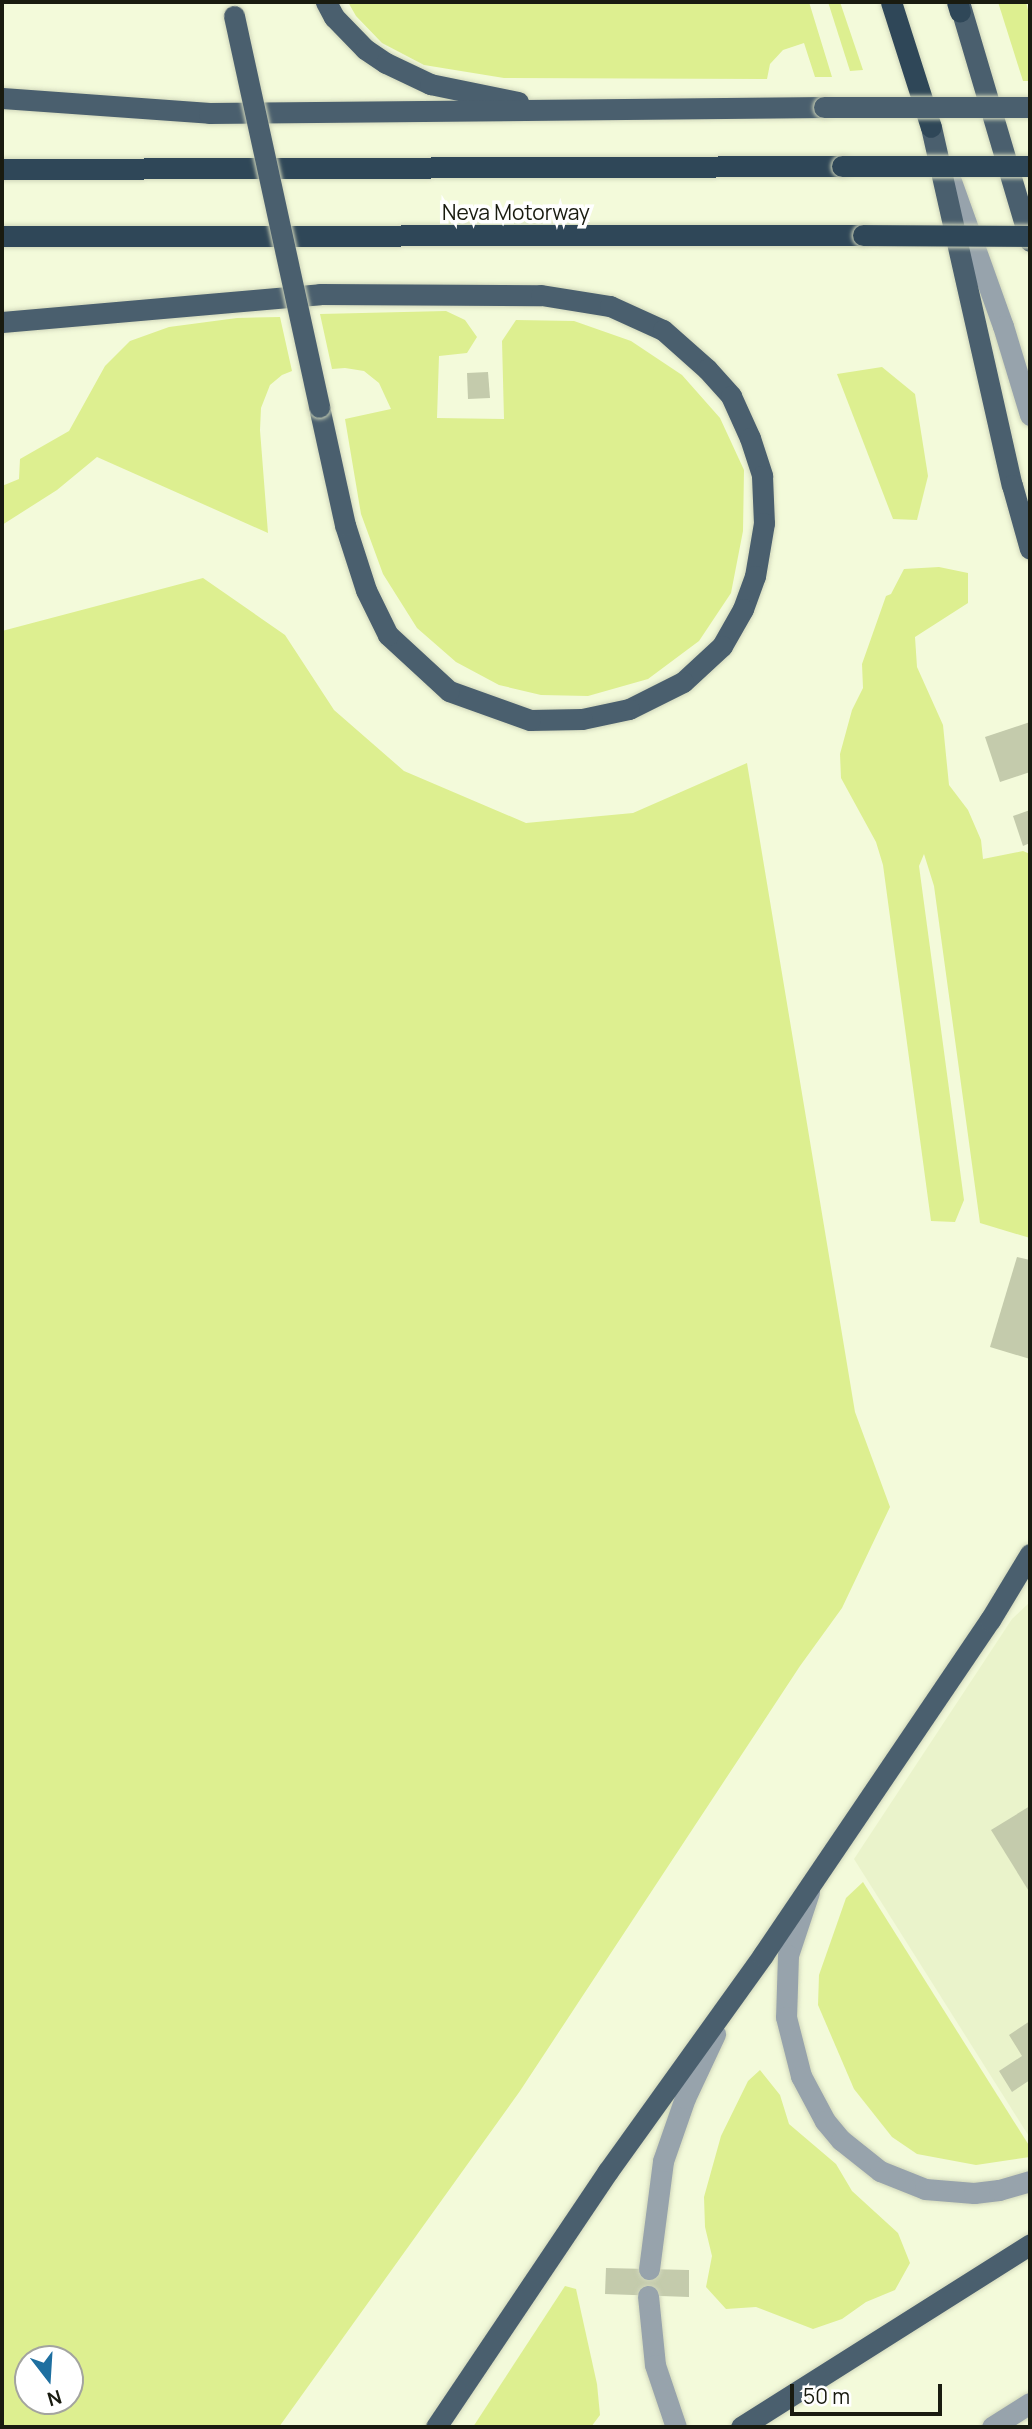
<!DOCTYPE html>
<html>
<head>
<meta charset="utf-8">
<style>
	body { margin:0 }
	#map { position:relative; width:1032px; height:2429px; overflow:hidden; background:#f3fada; font-family:Manrope,sans-serif }
	div>[style] { position:absolute }
	.built>* { inset:0; background:#eaf3cb }
	.green>* { inset:0; background:#ddef90 }
	.building>* { inset:0; background:#c4cbac }
	.roads { filter:drop-shadow(0 0 2px #d0d6ba) drop-shadow(0 0 2px #d0d6ba) }
	.minor>* { height:21px; margin:-10.5px; padding:0 10.5px; transform-origin:10.5px; border-radius:10.5px; background:#97a3ac }
	.major>* { height:21px; margin:-10.5px; padding:0 10.5px; transform-origin:10.5px; border-radius:10.5px; background:#4a5f6e }
	.highway>* { height:21px; margin:-10.5px; padding:0 10.5px; transform-origin:10.5px; border-radius:10.5px; background:#2f4758 }
	.bridges { filter:drop-shadow(0 0 2px #d0d6ba) drop-shadow(0 0 2px #d0d6ba) }
	.major-bridge>* { height:21px; margin:-10.5px; padding:0 10.5px; transform-origin:10.5px; border-radius:10.5px; background:#4a5f6e }
	.highway-bridge>* { height:21px; margin:-10.5px; padding:0 10.5px; transform-origin:10.5px; border-radius:10.5px; background:#2f4758 }
	span { translate:-50% -50%; white-space:nowrap; text-align:center; line-height:1.15; -webkit-text-stroke:7px #fff; paint-order:stroke }
	.street-label { font-size:21px; color:#191b10 }
	.frame { position:absolute; inset:0; border:4px solid #191b10; pointer-events:none }
	.north { position:absolute; left:14px; top:2345px; width:70px; height:70px; box-sizing:border-box; background:#fff; border:2px solid #a3a49f; border-radius:50%; rotate:163deg; font-size:19px; font-weight:700; line-height:28px; text-align:center; color:#191b10 }
	.north::after { content:''; display:block; margin:auto; width:24px; height:32px; background:#1e6fa0; clip-path:polygon(50% 0,100% 100%,50% 72%,0 100%) }
	.scale { position:absolute; left:790px; top:2384px; width:152px; height:32px; box-sizing:border-box; border:4px solid #191b10; border-top:0; padding-left:9px; font-size:21px; line-height:24px; white-space:nowrap; color:#191b10; -webkit-text-stroke:5px #fff; paint-order:stroke }
</style>
</head>
<body>
<div id="map">
	<div class="built">
		<div style="clip-path:polygon(1030px 1602px,1030px 2138px,854px 1859px,1012px 1619px)"></div>
	</div>
	<div class="green">
		<div style="clip-path:polygon(348px 2px,809px 2px,832px 77px,815px 77px,804px 43px,783px 50px,770px 64px,767px 79px,504px 78px,424px 65px,382px 43px,356px 16px)"></div>
		<div style="clip-path:polygon(828px 2px,840px 2px,863px 70px,850px 71px)"></div>
		<div style="clip-path:polygon(998px 2px,1026px 2px,1030px 18px,1030px 81px,1023px 81px)"></div>
		<div style="clip-path:polygon(446px 311px,465px 320px,477px 337px,467px 353px,439px 356px,437px 418px,504px 419px,502px 341px,516px 320px,574px 321px,631px 341px,682px 375px,720px 418px,744px 470px,743px 531px,731px 593px,699px 641px,648px 679px,588px 696px,541px 695px,499px 685px,456px 662px,417px 628px,383px 574px,361px 514px,345px 419px,391px 409px,379px 383px,364px 371px,345px 368px,332px 369px,320px 314px)"></div>
		<div style="clip-path:polygon(280px 317px,292px 371px,282px 375px,270px 385px,261px 408px,260px 430px,268px 533px,97px 457px,57px 490px,2px 525px,2px 486px,19px 479px,20px 459px,69px 431px,105px 366px,130px 341px,169px 327px,237px 318px)"></div>
		<div style="clip-path:polygon(882px 367px,915px 394px,928px 476px,917px 520px,893px 519px,837px 374px)"></div>
		<div style="clip-path:polygon(939px 567px,968px 573px,968px 603px,915px 637px,917px 667px,943px 725px,949px 785px,968px 810px,981px 840px,983px 859px,1023px 851px,1030px 854px,1030px 1238px,980px 1223px,934px 886px,924px 854px,919px 866px,964px 1200px,955px 1222px,931px 1221px,883px 865px,876px 842px,841px 778px,840px 754px,852px 710px,863px 688px,862px 664px,886px 596px,891px 594px,904px 569px)"></div>
		<div style="clip-path:polygon(evenodd,203px 578px,285px 635px,334px 710px,404px 771px,526px 823px,633px 813px,747px 763px,855px 1412px,890px 1507px,842px 1608px,800px 1666px,520px 2091px,279px 2427px,2px 2427px,2px 631px,203px 578px,70px 2359px,70px 2401px,28px 2401px,28px 2359px,70px 2359px)"></div>
		<div style="clip-path:polygon(863px 1882px,1030px 2147px,1030px 2157px,976px 2165px,917px 2154px,892px 2137px,854px 2089px,818px 2005px,819px 1975px,846px 1898px)"></div>
		<div style="clip-path:polygon(760px 2070px,780px 2095px,789px 2124px,836px 2164px,852px 2191px,898px 2233px,910px 2263px,895px 2290px,866px 2302px,842px 2319px,813px 2329px,756px 2307px,726px 2309px,706px 2287px,712px 2256px,705px 2227px,704px 2197px,721px 2136px,748px 2081px)"></div>
		<div style="clip-path:polygon(565px 2286px,576px 2289px,597px 2384px,600px 2415px,591px 2427px,473px 2427px)"></div>
	</div>
	<div class="building">
		<div style="clip-path:polygon(488px 372px,490px 398px,468px 399px,467px 373px)"></div>
		<div style="clip-path:polygon(1030px 722px,1030px 772px,1000px 782px,985px 737px)"></div>
		<div style="clip-path:polygon(1030px 810px,1030px 843px,1023px 846px,1013px 816px)"></div>
		<div style="clip-path:polygon(1017px 1257px,1030px 1260px,1030px 1359px,990px 1347px)"></div>
		<div style="clip-path:polygon(1030px 1806px,1030px 1893px,991px 1830px)"></div>
		<div style="clip-path:polygon(1030px 2021px,1030px 2080px,1012px 2092px,999px 2071px,1022px 2056px,1009px 2035px)"></div>
		<div style="clip-path:polygon(606px 2268px,689px 2270px,689px 2297px,605px 2294px)"></div>
	</div>
	<div class="roads">
		<div class="minor">
			<div style="left:951px;top:181px;width:154px;rotate:70.3deg"></div>
			<div style="left:1003px;top:326px;width:93px;rotate:73.1deg"></div>
			<div style="left:809px;top:1892px;width:66px;rotate:108.4deg"></div>
			<div style="left:788px;top:1955px;width:62px;rotate:91.8deg"></div>
			<div style="left:786px;top:2017px;width:61px;rotate:75.7deg"></div>
			<div style="left:801px;top:2076px;width:51px;rotate:61.9deg"></div>
			<div style="left:825px;top:2121px;width:25px;rotate:50deg"></div>
			<div style="left:841px;top:2140px;width:50px;rotate:38.5deg"></div>
			<div style="left:880px;top:2171px;width:48px;rotate:21.8deg"></div>
			<div style="left:925px;top:2189px;width:49px;rotate:4.7deg"></div>
			<div style="left:974px;top:2193px;width:25px;rotate:-7deg"></div>
			<div style="left:999px;top:2190px;width:32px;rotate:-16deg"></div>
			<div style="left:649px;top:2269px;width:109px;rotate:-82.6deg"></div>
			<div style="left:663px;top:2161px;width:67px;rotate:-70.8deg"></div>
			<div style="left:685px;top:2098px;width:71px;rotate:-64.9deg"></div>
			<div style="left:648px;top:2296px;width:69px;rotate:84.2deg"></div>
			<div style="left:655px;top:2365px;width:65px;rotate:71.3deg"></div>
			<div style="left:992px;top:2427px;width:45px;rotate:-32.3deg"></div>
		</div>
		<div class="major">
			<div style="left:326px;top:2px;width:17px;rotate:62deg"></div>
			<div style="left:334px;top:17px;width:45px;rotate:45.9deg"></div>
			<div style="left:365px;top:49px;width:25px;rotate:34deg"></div>
			<div style="left:386px;top:63px;width:49px;rotate:25.5deg"></div>
			<div style="left:430px;top:84px;width:90px;rotate:11.6deg"></div>
			<div style="left:959px;top:2px;width:249px;rotate:73.5deg"></div>
			<div style="left:2px;top:98px;width:208px;rotate:4.1deg"></div>
			<div style="left:209px;top:113px;width:615px;rotate:-0.56deg"></div>
			<div style="left:931px;top:127px;width:367px;rotate:77.3deg"></div>
			<div style="left:1012px;top:485px;width:66px;rotate:74.3deg"></div>
			<div style="left:2px;top:322px;width:319px;rotate:-5deg"></div>
			<div style="left:320px;top:294px;width:221px;rotate:0.3deg"></div>
			<div style="left:541px;top:295px;width:70px;rotate:9.1deg"></div>
			<div style="left:610px;top:306px;width:58px;rotate:24.4deg"></div>
			<div style="left:663px;top:330px;width:59px;rotate:41.6deg"></div>
			<div style="left:707px;top:369px;width:36px;rotate:48deg"></div>
			<div style="left:731px;top:396px;width:46px;rotate:65.7deg"></div>
			<div style="left:750px;top:438px;width:40px;rotate:72deg"></div>
			<div style="left:762px;top:476px;width:47px;rotate:87.6deg"></div>
			<div style="left:764px;top:523px;width:54px;rotate:99.6deg"></div>
			<div style="left:755px;top:576px;width:35px;rotate:110deg"></div>
			<div style="left:743px;top:609px;width:43px;rotate:119.6deg"></div>
			<div style="left:722px;top:646px;width:53px;rotate:137.3deg"></div>
			<div style="left:683px;top:682px;width:60px;rotate:153.4deg"></div>
			<div style="left:629px;top:709px;width:48px;rotate:168deg"></div>
			<div style="left:582px;top:719px;width:52px;rotate:178.9deg"></div>
			<div style="left:530px;top:720px;width:86px;rotate:-160.3deg"></div>
			<div style="left:449px;top:691px;width:83px;rotate:-137.4deg"></div>
			<div style="left:388px;top:635px;width:50px;rotate:-116.1deg"></div>
			<div style="left:366px;top:590px;width:68px;rotate:-107.9deg"></div>
			<div style="left:345px;top:525px;width:121px;rotate:-102.4deg"></div>
			<div style="left:436px;top:2427px;width:308px;rotate:-56.1deg"></div>
			<div style="left:608px;top:2171px;width:266px;rotate:-54.3deg"></div>
			<div style="left:763px;top:1955px;width:405px;rotate:-55.9deg"></div>
			<div style="left:990px;top:1620px;width:77px;rotate:-58.8deg"></div>
			<div style="left:741px;top:2427px;width:342px;rotate:-32.3deg"></div>
		</div>
		<div class="highway">
			<div style="left:891px;top:2px;width:131px;rotate:72.3deg"></div>
			<div style="left:957px;top:2px;width:10px;rotate:73deg"></div>
			<div style="left:2px;top:169px;width:840px;rotate:-0.2deg"></div>
			<div style="left:2px;top:236px;width:861px;rotate:-0.07deg"></div>
		</div>
	</div>
	<div class="bridges">
		<div class="major-bridge">
			<div style="left:234px;top:16px;width:400px;rotate:77.7deg"></div>
			<div style="left:824px;top:107px;width:206px"></div>
		</div>
		<div class="highway-bridge">
			<div style="left:842px;top:166px;width:188px"></div>
			<div style="left:863px;top:235px;width:167px;rotate:0.3deg"></div>
		</div>
	</div>
	<div class="street-label">
		<span style="left:516px;top:212px">Neva Motorway</span>
	</div>
	<div class="frame"></div>
	<div class="north">N</div>
	<div class="scale">50 m</div>
</div>
</body>
</html>
